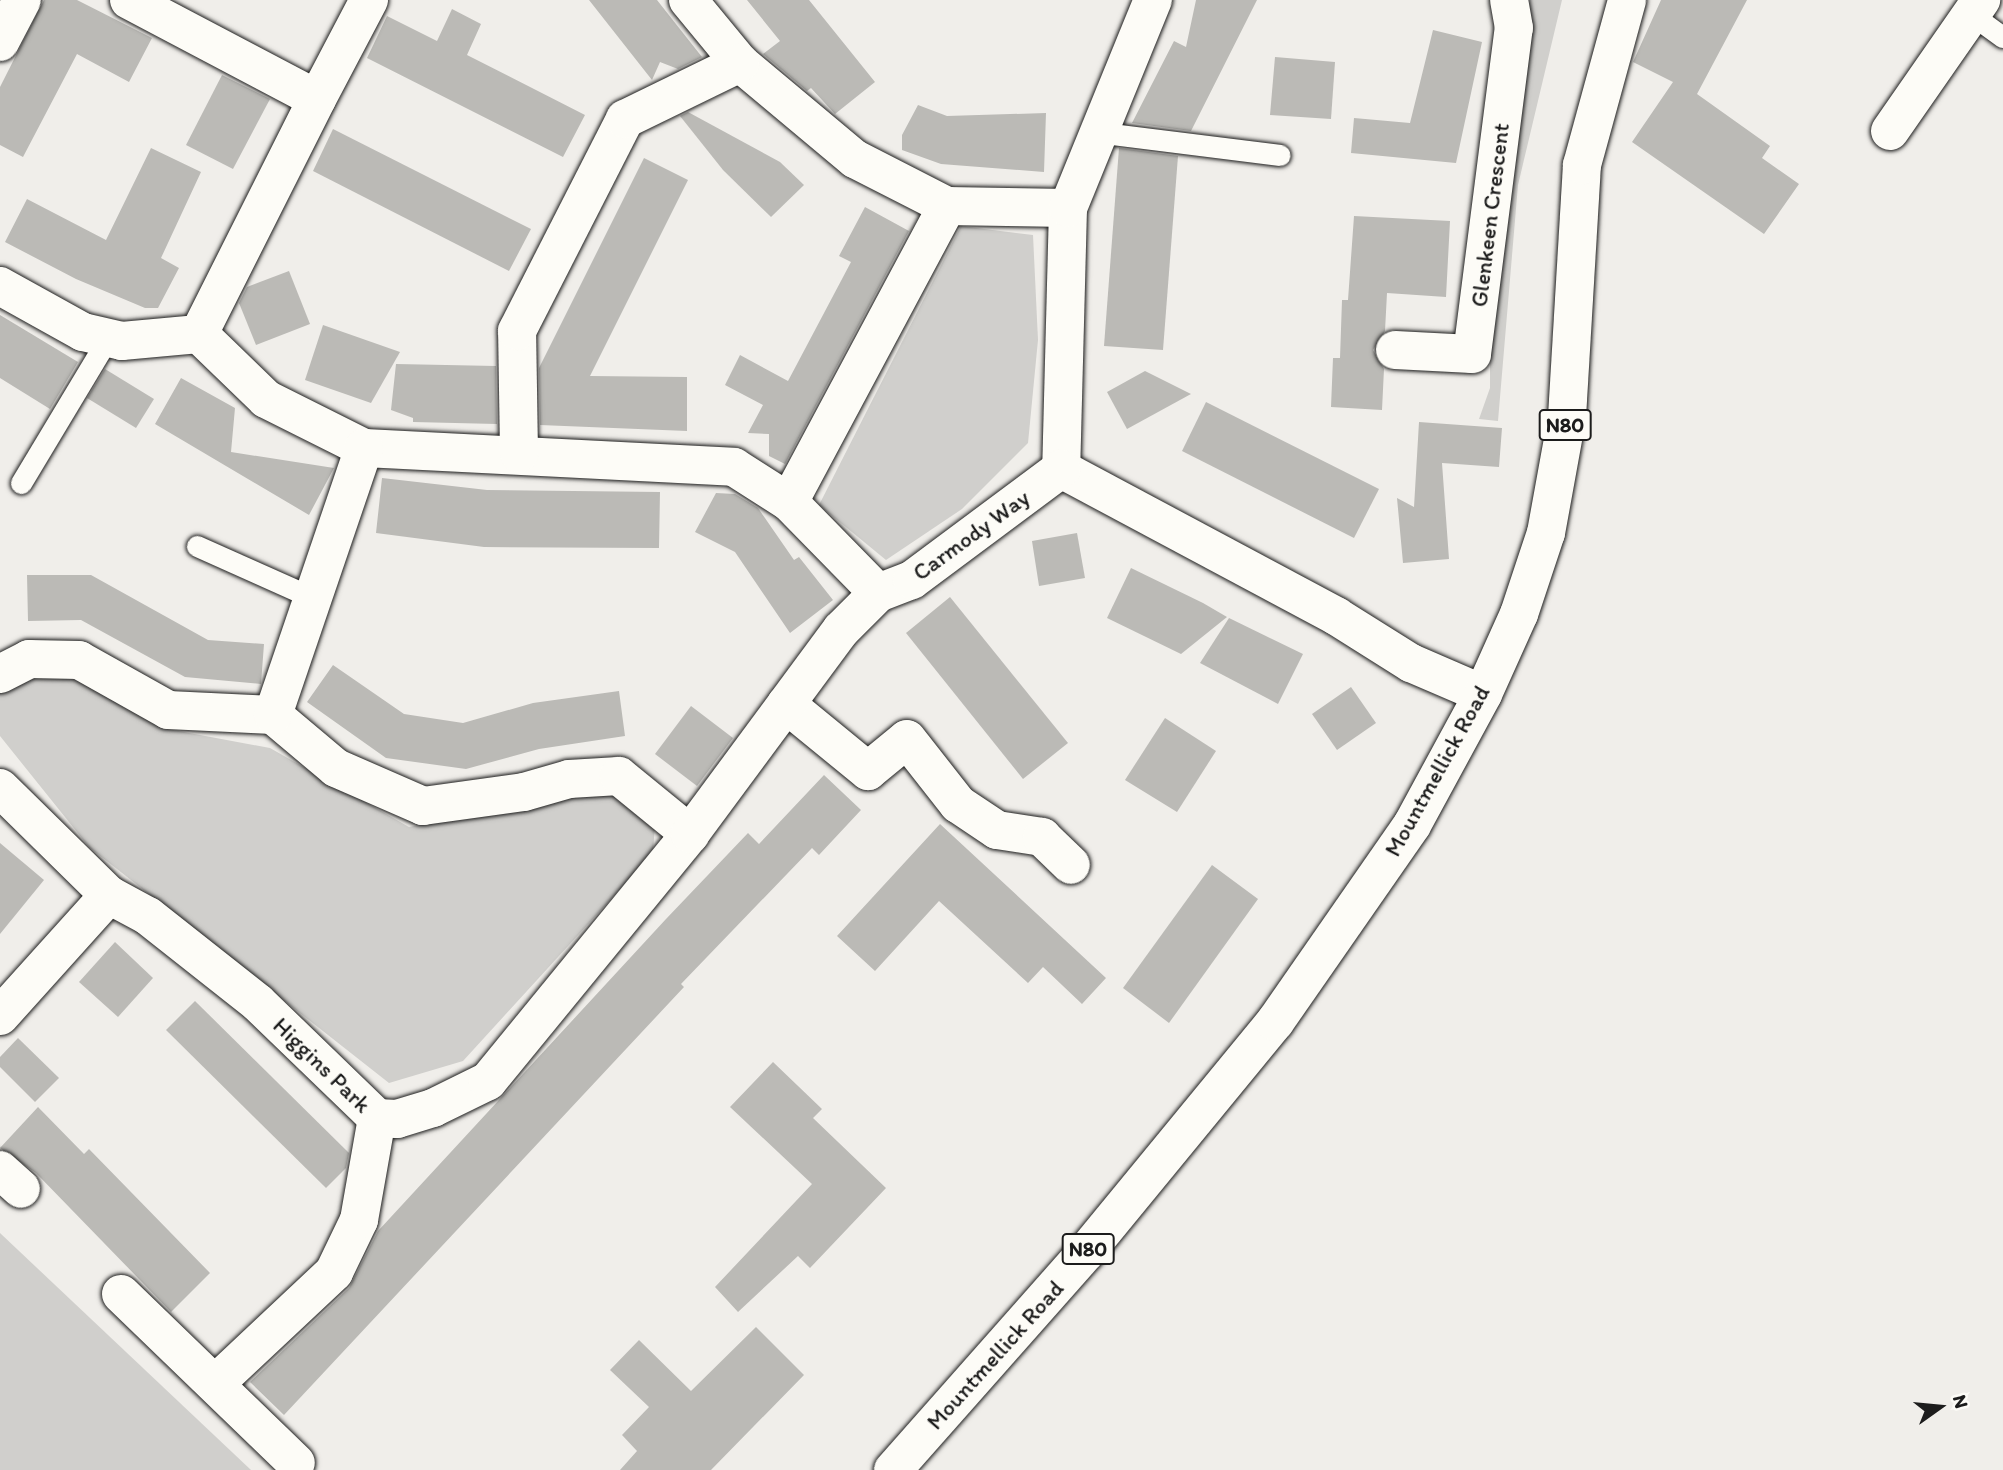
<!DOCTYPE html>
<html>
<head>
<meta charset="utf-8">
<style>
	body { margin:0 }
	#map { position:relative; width:2003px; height:1470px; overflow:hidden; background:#f0eeea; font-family:Itim,sans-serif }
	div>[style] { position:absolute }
	.green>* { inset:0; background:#d0cfcc }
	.building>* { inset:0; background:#bbbab6 }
	.roads { filter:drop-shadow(0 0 2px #1c1c1c) drop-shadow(0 0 2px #1c1c1c) }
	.lane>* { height:21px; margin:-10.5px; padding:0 10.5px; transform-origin:10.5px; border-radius:10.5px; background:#fdfcf7 }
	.street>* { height:38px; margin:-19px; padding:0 19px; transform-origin:19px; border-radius:19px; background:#fdfcf7 }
	.primary>* { height:38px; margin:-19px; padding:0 19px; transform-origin:19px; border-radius:19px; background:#fdfcf7 }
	span { translate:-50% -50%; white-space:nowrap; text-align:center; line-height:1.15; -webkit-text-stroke:5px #fdfcf7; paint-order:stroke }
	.shield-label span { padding:2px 5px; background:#fdfcf7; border:2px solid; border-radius:5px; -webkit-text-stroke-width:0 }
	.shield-label { font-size:21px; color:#1c1c1c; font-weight:700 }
	.street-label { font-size:23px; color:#1c1c1c }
	.north { position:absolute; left:1905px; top:1372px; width:70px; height:70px; -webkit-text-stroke:5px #fdfcf7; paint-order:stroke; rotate:75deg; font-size:19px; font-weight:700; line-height:28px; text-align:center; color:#1c1c1c }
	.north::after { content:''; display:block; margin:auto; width:24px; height:32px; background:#1c1c1c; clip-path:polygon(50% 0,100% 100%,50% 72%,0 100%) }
</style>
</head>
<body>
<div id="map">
	<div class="green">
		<div style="clip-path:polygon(1530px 0,1562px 0,1518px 185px,1498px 421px,1479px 419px,1490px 388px,1490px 297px)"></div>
		<div style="clip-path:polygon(961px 226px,1033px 235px,1038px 340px,1028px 443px,962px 509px,886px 560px,819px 505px)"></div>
		<div style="clip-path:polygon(40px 669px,77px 681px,168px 729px,270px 748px,409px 827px,608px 788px,655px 823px,653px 853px,463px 1061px,389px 1083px,89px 847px,0 736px,0 692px)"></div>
		<div style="clip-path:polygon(0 1233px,251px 1470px,0 1470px)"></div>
	</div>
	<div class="building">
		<div style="clip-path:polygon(44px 0,77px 0,152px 38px,129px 82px,77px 54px,23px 157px,0 145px,0 87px)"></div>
		<div style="clip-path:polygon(589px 0,657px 0,702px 57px,678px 69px,660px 62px,652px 80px)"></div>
		<div style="clip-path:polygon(747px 0,809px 0,875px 82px,835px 114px,811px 88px,807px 91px,763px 54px,780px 41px)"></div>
		<div style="clip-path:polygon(1196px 0,1257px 0,1191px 131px,1132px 123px,1174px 41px,1186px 47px)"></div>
		<div style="clip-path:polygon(1661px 0,1747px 0,1697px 94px,1770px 146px,1762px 158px,1799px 184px,1764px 234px,1632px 142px,1673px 82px,1633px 62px)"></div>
		<div style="clip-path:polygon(452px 9px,481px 24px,467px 55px,585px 115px,563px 157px,367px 58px,387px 16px,437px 41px)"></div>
		<div style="clip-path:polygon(1433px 30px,1482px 42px,1456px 163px,1351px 153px,1354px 118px,1410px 123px)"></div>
		<div style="clip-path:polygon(1275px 57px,1335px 62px,1331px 119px,1270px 115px)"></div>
		<div style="clip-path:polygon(222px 75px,270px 99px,233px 169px,186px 145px)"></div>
		<div style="clip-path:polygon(918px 105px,947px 116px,1046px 113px,1044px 172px,941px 164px,902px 150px,902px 135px)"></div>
		<div style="clip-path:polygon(688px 112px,780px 162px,804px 185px,771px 217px,723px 170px,680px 116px)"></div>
		<div style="clip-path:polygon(333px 129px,531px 229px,509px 271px,313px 171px)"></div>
		<div style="clip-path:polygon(151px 148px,201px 172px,161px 258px,179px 268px,158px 308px,145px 308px,76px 279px,5px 242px,27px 199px,106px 240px)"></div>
		<div style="clip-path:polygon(1119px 148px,1178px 156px,1163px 350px,1104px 346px)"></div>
		<div style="clip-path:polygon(644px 158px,688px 180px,590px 376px,687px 377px,687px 431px,540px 425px,539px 368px)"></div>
		<div style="clip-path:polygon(865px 207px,909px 231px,785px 464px,769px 456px,769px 434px,748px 433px,763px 405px,725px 385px,740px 355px,788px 381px,851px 262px,839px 256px)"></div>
		<div style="clip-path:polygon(1354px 216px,1450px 221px,1446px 297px,1387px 293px,1385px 331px,1373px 350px,1384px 369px,1382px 410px,1331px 407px,1333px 358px,1340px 358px,1342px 300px,1348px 300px)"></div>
		<div style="clip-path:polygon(289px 271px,310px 324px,256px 345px,239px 303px,247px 287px)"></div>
		<div style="clip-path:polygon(0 315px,78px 362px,50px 409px,0 378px)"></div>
		<div style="clip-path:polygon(323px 325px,400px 352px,371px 403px,305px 380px)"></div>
		<div style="clip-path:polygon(396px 364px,496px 366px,497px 424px,413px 422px,413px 418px,391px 410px)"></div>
		<div style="clip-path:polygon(105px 369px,154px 399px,136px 428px,87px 398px)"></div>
		<div style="clip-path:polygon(1145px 371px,1191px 394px,1127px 429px,1107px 392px)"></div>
		<div style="clip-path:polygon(181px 378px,235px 408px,231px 452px,334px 468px,309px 515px,155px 424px)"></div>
		<div style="clip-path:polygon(1206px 402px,1379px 489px,1354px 538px,1182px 451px)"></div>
		<div style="clip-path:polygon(1419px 422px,1502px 428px,1499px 467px,1442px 463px,1449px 559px,1403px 563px,1397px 498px,1414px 507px)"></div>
		<div style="clip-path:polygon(382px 478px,487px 490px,660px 492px,659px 548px,484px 547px,376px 533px)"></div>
		<div style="clip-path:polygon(716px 493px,735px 494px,758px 508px,794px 560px,799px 557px,833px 600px,790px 633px,735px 552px,695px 532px)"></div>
		<div style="clip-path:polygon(1077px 533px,1085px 578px,1039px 586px,1032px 541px)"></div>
		<div style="clip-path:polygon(1131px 568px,1203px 603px,1227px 617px,1181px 654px,1107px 618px)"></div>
		<div style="clip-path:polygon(27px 575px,91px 575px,208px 640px,264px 644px,261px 684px,185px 677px,81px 620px,28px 621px)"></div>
		<div style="clip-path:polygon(950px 597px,1068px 743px,1023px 779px,906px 633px)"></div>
		<div style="clip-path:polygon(1229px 618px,1303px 654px,1278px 704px,1200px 663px)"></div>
		<div style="clip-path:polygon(333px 665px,404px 714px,463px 723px,533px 703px,619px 691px,625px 736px,539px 749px,466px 769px,386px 758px,307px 702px)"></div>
		<div style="clip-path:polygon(1351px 687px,1376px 723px,1337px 750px,1312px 714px)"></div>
		<div style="clip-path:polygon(691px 706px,733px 738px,697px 786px,655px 754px)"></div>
		<div style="clip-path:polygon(1165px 718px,1216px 751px,1177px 812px,1125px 780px)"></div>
		<div style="clip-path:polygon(824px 775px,861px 810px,819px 855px,812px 848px,681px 984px,684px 987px,284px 1415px,250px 1382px,349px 1288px,378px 1231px,666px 919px,748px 833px,759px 844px)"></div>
		<div style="clip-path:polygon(940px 824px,1106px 978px,1082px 1004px,1043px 967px,1028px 983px,939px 901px,875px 971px,837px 936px)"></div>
		<div style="clip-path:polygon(0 843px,44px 880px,0 934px)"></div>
		<div style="clip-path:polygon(1212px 865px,1258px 899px,1169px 1023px,1123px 988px)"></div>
		<div style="clip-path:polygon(115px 942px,153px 978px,118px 1017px,79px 982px)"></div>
		<div style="clip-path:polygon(195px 1001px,349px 1153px,346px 1168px,326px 1188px,166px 1030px)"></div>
		<div style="clip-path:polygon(18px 1038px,59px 1078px,35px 1102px,0 1067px,0 1057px)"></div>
		<div style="clip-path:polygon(773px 1062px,822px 1109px,813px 1118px,886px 1188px,810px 1268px,798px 1256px,738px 1312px,715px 1287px,812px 1184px,730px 1107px)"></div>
		<div style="clip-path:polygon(38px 1107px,84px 1154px,89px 1149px,210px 1273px,171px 1312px,36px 1173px,0 1148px)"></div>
		<div style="clip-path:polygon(756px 1327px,804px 1375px,711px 1470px,620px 1470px,637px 1451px,622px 1435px,649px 1407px,610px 1370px,639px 1340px,691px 1391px)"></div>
	</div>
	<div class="roads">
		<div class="lane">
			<div style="left:1971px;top:14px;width:39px;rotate:36deg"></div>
			<div style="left:1095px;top:132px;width:186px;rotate:7.1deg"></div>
			<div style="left:21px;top:483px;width:169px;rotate:-59deg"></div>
			<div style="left:197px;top:546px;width:127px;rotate:24.1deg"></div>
		</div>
		<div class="street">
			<div style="left:129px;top:0;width:212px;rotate:27.8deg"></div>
			<div style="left:317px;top:99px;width:263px;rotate:116.7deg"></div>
			<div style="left:688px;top:0;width:82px;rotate:50.5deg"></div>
			<div style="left:740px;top:63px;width:150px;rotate:39.9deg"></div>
			<div style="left:855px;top:159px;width:103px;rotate:27.1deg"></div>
			<div style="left:947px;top:206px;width:121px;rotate:0.9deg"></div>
			<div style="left:1068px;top:208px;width:261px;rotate:91.5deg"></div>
			<div style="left:0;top:42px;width:47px;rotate:-62.4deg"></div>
			<div style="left:317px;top:99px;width:112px;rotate:-62.3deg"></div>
			<div style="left:1890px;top:131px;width:160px;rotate:-55.2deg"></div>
			<div style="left:1068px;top:208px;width:225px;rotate:-67.8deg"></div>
			<div style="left:0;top:286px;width:95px;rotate:29deg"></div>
			<div style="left:83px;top:332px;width:40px;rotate:13deg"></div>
			<div style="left:122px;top:341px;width:77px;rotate:-5.2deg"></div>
			<div style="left:199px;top:334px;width:93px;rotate:44.1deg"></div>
			<div style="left:266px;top:399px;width:110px;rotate:26.6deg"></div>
			<div style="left:364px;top:448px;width:370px;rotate:2.9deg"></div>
			<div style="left:734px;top:467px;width:65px;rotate:32.5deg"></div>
			<div style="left:789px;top:502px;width:127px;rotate:45.6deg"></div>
			<div style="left:1395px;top:350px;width:77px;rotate:3deg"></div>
			<div style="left:1472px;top:354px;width:329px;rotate:-82.7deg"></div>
			<div style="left:1514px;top:28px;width:28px;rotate:-100deg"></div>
			<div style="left:519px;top:453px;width:122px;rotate:-90.9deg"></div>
			<div style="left:517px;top:331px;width:238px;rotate:-63deg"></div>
			<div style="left:625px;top:119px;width:128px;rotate:-26deg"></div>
			<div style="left:1061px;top:469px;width:312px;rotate:28.1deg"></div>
			<div style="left:1336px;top:616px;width:89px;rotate:32.1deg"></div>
			<div style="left:1411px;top:663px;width:78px;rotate:23.3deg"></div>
			<div style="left:789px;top:502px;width:336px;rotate:-61.9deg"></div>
			<div style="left:0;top:674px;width:33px;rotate:-27deg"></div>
			<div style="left:29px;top:659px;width:50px;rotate:1.1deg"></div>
			<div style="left:79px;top:660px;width:102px;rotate:29.3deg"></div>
			<div style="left:168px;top:710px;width:105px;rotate:2.7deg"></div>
			<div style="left:273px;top:715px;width:82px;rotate:40.1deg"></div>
			<div style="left:336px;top:768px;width:95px;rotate:23.6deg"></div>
			<div style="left:423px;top:806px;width:102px;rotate:-7.9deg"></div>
			<div style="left:524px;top:792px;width:47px;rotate:-16.1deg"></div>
			<div style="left:569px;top:779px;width:50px;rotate:-3.4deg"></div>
			<div style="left:619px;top:776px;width:92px;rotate:39.2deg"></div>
			<div style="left:786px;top:704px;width:106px;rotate:39.3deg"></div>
			<div style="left:868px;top:771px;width:50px;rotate:-39.4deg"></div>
			<div style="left:907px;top:739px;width:83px;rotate:51.9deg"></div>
			<div style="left:958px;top:804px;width:47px;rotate:33.7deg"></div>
			<div style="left:997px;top:830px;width:46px;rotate:8.8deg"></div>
			<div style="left:1042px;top:837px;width:40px;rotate:44deg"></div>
			<div style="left:273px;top:715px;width:282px;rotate:-71.2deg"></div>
			<div style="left:0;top:788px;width:153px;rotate:44.5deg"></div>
			<div style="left:109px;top:895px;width:44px;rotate:28.3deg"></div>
			<div style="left:148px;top:916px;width:140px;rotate:38.3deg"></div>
			<div style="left:258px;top:1003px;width:165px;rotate:44deg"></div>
			<div style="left:0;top:1016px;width:163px;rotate:-48deg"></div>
			<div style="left:377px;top:1118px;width:20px;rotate:3deg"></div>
			<div style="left:397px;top:1119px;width:38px;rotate:-17deg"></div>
			<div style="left:433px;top:1108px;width:61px;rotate:-26.1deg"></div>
			<div style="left:488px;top:1081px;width:319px;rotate:-50.7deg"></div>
			<div style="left:690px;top:834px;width:254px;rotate:-53.5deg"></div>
			<div style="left:841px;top:630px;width:52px;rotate:-45deg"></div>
			<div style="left:878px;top:593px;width:36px;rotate:-21deg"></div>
			<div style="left:912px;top:580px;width:186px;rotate:-36.7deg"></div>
			<div style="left:0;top:1170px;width:28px;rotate:42deg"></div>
			<div style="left:121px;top:1294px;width:243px;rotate:44deg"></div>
			<div style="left:216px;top:1383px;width:162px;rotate:-43.2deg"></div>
			<div style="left:334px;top:1272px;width:58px;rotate:-64.3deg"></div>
			<div style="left:359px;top:1220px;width:104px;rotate:-80deg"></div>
		</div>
		<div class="primary">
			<div style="left:893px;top:1470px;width:291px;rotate:-48.5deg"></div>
			<div style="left:1086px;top:1252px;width:298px;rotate:-50.6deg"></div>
			<div style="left:1275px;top:1022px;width:240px;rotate:-55.2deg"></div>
			<div style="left:1412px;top:825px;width:149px;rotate:-61.5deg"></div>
			<div style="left:1483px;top:694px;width:88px;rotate:-65.8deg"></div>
			<div style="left:1519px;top:614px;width:85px;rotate:-71.6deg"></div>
			<div style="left:1546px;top:533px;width:118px;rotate:-79.7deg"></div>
			<div style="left:1567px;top:417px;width:252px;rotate:-86.6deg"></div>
			<div style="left:1582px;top:165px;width:171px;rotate:-74.7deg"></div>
		</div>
	</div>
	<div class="shield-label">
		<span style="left:1565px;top:425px">N80</span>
		<span style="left:1088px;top:1249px">N80</span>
	</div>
	<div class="street-label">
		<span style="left:1490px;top:215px;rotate:-83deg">Glenkeen Crescent</span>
		<span style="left:971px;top:535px;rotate:-36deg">Carmody Way</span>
		<span style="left:1437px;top:771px;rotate:-61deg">Mountmellick Road</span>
		<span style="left:322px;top:1065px;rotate:44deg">Higgins Park</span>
		<span style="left:995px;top:1355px;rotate:-48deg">Mountmellick Road</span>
	</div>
	<div class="north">N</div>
</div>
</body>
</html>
